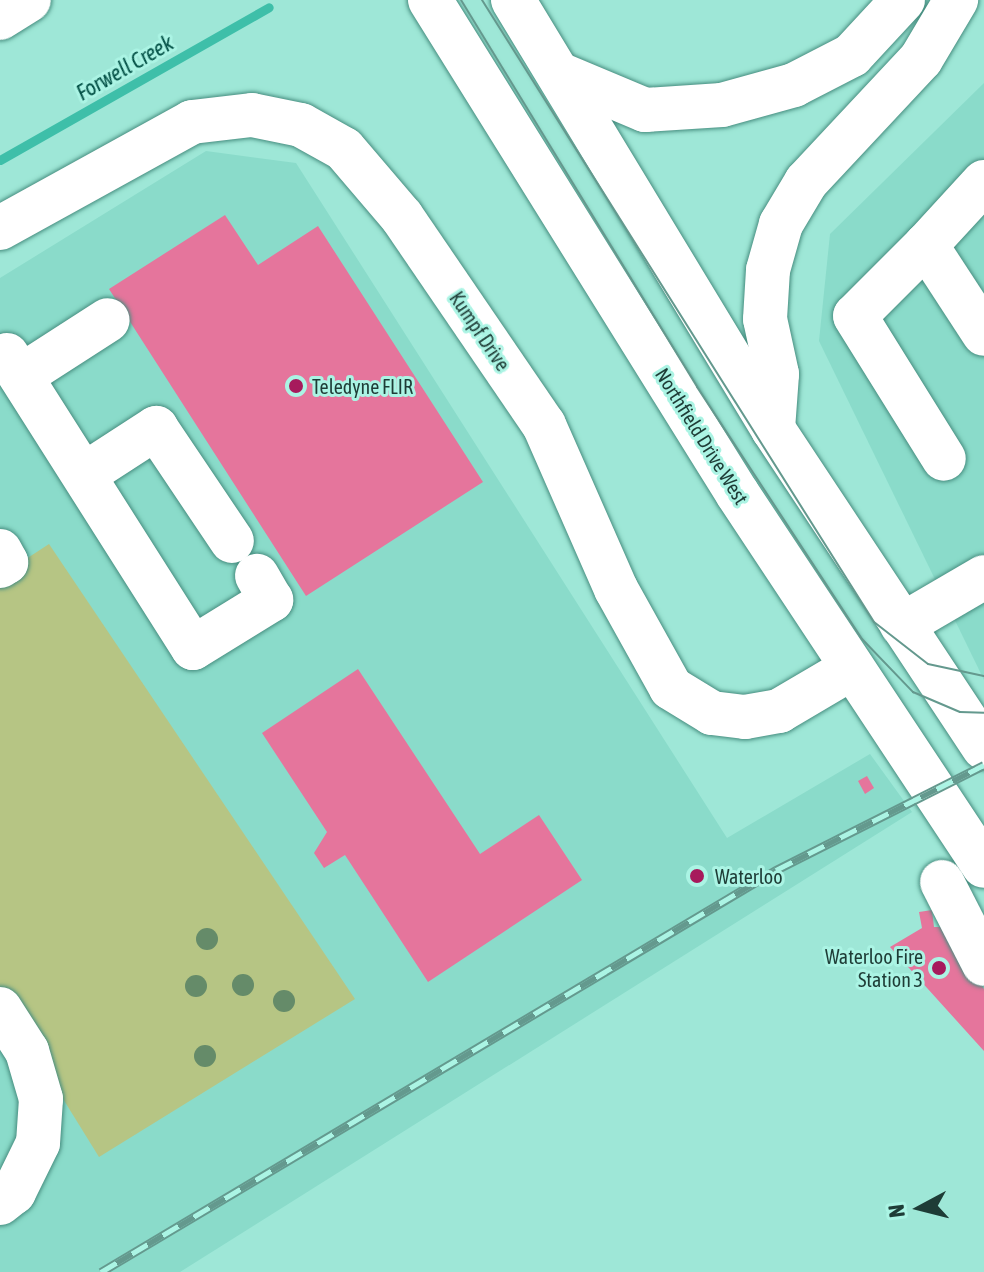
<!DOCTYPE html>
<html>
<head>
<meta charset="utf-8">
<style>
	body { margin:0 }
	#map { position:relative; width:984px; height:1272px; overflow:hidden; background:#9ee7d7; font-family:"Asap Condensed",sans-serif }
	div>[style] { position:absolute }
	.built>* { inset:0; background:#8adbca }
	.green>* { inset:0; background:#b6c584 }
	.stream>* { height:9px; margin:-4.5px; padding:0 4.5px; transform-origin:4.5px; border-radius:4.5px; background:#3ebfa9 }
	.building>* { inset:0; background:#e5759c }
	.roads { filter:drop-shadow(0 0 2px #468d7f) drop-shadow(0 0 2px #468d7f) }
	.minor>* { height:44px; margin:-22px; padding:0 22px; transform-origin:22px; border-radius:22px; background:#fff }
	.major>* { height:44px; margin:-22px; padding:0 22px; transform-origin:22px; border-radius:22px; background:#fff }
	.highway>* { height:44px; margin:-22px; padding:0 22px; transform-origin:22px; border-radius:22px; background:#fff }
	.tram>* { height:2px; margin:-1px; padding:0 1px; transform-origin:1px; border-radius:1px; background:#64998e }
	.rail>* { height:9px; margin-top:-4.5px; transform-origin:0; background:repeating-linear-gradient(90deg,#abf4e4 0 18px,#64998e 0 36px); box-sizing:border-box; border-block:2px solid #64998e }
	.trees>* { width:22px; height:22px; margin:-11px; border-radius:50%; background:#658b69 }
	.dots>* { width:22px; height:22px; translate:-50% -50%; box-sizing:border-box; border:4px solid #abf4e4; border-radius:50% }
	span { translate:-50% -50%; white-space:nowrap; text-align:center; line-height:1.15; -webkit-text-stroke:6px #abf4e4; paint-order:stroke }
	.street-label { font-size:20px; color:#1e3c36 }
	.poi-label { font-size:20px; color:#1e3c36 }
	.left { translate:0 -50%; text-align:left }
	.right { translate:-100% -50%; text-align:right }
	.water-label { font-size:22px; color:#004e43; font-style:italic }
	.north { position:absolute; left:880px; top:1168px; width:80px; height:80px; -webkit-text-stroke:6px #abf4e4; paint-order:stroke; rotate:263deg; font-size:22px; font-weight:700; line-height:32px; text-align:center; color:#1e3c36 }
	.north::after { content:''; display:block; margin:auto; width:28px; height:36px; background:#1e3c36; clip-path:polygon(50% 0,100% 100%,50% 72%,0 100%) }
</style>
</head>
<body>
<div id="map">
	<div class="built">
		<div style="clip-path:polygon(984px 83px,984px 680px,819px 341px,830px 234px)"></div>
		<div style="clip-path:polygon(206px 151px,296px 163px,727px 838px,870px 754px,912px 812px,180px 1272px,0 1272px,0 278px)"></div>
	</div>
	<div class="green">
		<div style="clip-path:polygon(49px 544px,355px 999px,99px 1157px,0 997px,0 576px)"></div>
	</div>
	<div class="stream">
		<div style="left:0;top:160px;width:309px;rotate:-29.6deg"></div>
	</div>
	<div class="building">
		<div style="clip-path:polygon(225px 215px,258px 265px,318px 226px,483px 482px,306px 596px,109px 289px)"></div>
		<div style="clip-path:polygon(358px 669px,480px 854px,539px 815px,582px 880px,428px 982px,345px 855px,324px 868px,314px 853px,327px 832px,262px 733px)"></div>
		<div style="clip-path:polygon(867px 776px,874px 788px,865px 794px,858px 781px)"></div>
		<div style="clip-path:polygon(932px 910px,934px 927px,943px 927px,984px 989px,984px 1051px,890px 947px,922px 928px,919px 912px)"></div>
	</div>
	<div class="roads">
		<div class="minor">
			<div style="left:984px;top:182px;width:86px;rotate:132.6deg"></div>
			<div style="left:926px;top:245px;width:106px;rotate:56.9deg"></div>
			<div style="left:0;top:228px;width:219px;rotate:-28.9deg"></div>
			<div style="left:192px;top:122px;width:60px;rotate:-6.7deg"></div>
			<div style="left:252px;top:115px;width:50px;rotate:11.5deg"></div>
			<div style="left:301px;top:125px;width:49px;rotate:29.2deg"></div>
			<div style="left:344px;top:149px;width:89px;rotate:49.5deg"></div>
			<div style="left:402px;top:217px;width:252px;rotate:55.7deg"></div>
			<div style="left:544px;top:425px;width:179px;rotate:66.3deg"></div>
			<div style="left:616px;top:589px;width:113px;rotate:60.9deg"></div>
			<div style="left:671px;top:688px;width:48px;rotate:31.4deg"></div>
			<div style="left:712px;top:713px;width:33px;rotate:7deg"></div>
			<div style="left:745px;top:717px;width:35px;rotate:-10deg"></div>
			<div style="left:779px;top:711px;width:85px;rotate:-30.5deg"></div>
			<div style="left:926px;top:245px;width:100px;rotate:135deg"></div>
			<div style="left:855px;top:316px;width:168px;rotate:58.1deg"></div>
			<div style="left:7px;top:355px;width:347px;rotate:57.6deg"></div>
			<div style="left:193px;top:648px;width:92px;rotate:-31.6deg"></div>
			<div style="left:271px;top:600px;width:28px;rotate:-120deg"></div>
			<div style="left:21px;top:376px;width:103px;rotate:-32.8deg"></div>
			<div style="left:85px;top:474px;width:85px;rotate:-32.9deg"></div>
			<div style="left:156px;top:428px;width:136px;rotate:56.1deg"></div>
			<div style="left:0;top:551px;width:13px;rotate:61deg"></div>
			<div style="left:6px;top:562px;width:7px;rotate:146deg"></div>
			<div style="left:902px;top:625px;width:95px;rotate:-30.3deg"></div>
			<div style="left:942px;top:882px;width:92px;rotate:62.9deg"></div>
			<div style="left:0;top:1009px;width:50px;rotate:57.3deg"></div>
			<div style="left:27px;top:1051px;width:50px;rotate:73.7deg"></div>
			<div style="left:41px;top:1099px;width:44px;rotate:93.9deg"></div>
			<div style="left:38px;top:1143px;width:55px;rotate:116.1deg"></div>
			<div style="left:14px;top:1192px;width:18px;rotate:142deg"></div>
		</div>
		<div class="major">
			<div style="left:430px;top:0;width:581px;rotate:58.09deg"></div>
			<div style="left:737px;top:493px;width:447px;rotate:56.5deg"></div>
			<div style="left:513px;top:0;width:502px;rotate:58.78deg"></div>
			<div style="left:773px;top:429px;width:382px;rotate:56.5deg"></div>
		</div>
		<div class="highway">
			<div style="left:0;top:18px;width:34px;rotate:-32deg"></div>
			<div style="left:564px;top:76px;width:88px;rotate:22.8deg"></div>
			<div style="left:645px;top:110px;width:77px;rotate:-3.7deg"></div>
			<div style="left:722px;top:105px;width:75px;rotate:-15.5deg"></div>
			<div style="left:794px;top:85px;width:65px;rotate:-27.3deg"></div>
			<div style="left:852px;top:55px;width:75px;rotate:-47.2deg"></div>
			<div style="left:773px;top:429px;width:55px;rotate:-85.8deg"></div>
			<div style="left:777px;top:374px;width:56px;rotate:-102.3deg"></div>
			<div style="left:765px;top:319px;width:49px;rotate:-86.5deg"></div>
			<div style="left:768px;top:270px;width:48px;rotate:-74.2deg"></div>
			<div style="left:781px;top:224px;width:49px;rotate:-59.2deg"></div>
			<div style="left:806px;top:182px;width:168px;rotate:-46.9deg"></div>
			<div style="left:921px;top:59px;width:69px;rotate:-59.3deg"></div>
		</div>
	</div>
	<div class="tram">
		<div style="left:461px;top:0;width:453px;rotate:58.6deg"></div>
		<div style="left:697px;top:387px;width:301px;rotate:56.8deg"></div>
		<div style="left:862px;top:639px;width:74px;rotate:46.1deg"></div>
		<div style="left:913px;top:692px;width:51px;rotate:23.1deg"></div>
		<div style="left:960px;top:712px;width:24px;rotate:2deg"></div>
		<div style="left:482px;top:0;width:735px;rotate:57.78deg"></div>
		<div style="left:874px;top:622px;width:68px;rotate:37.9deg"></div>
		<div style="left:928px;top:664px;width:57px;rotate:12.1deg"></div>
	</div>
	<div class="rail">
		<div style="left:101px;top:1272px;width:786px;rotate:-30.78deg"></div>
		<div style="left:776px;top:870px;width:233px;rotate:-26.8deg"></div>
	</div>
	<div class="trees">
		<div style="left:207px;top:939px"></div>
		<div style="left:243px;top:985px"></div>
		<div style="left:196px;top:986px"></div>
		<div style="left:284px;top:1001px"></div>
		<div style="left:205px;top:1056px"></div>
	</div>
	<div class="dots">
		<div style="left:296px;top:386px;background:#a71a5c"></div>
		<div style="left:697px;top:876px;background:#a71a5c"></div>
		<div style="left:939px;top:968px;background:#a71a5c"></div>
	</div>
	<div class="street-label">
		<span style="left:480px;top:331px;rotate:56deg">Kumpf Drive</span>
		<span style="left:702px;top:436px;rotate:58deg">Northfield Drive West</span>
	</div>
	<div class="poi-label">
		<span class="left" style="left:312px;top:386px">Teledyne FLIR</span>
		<span class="left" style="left:715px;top:876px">Waterloo</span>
		<span class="right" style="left:923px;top:968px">Waterloo Fire<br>Station 3</span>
	</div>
	<div class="water-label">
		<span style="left:125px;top:68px;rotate:-30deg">Forwell Creek</span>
	</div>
	<div class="north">N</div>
</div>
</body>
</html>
